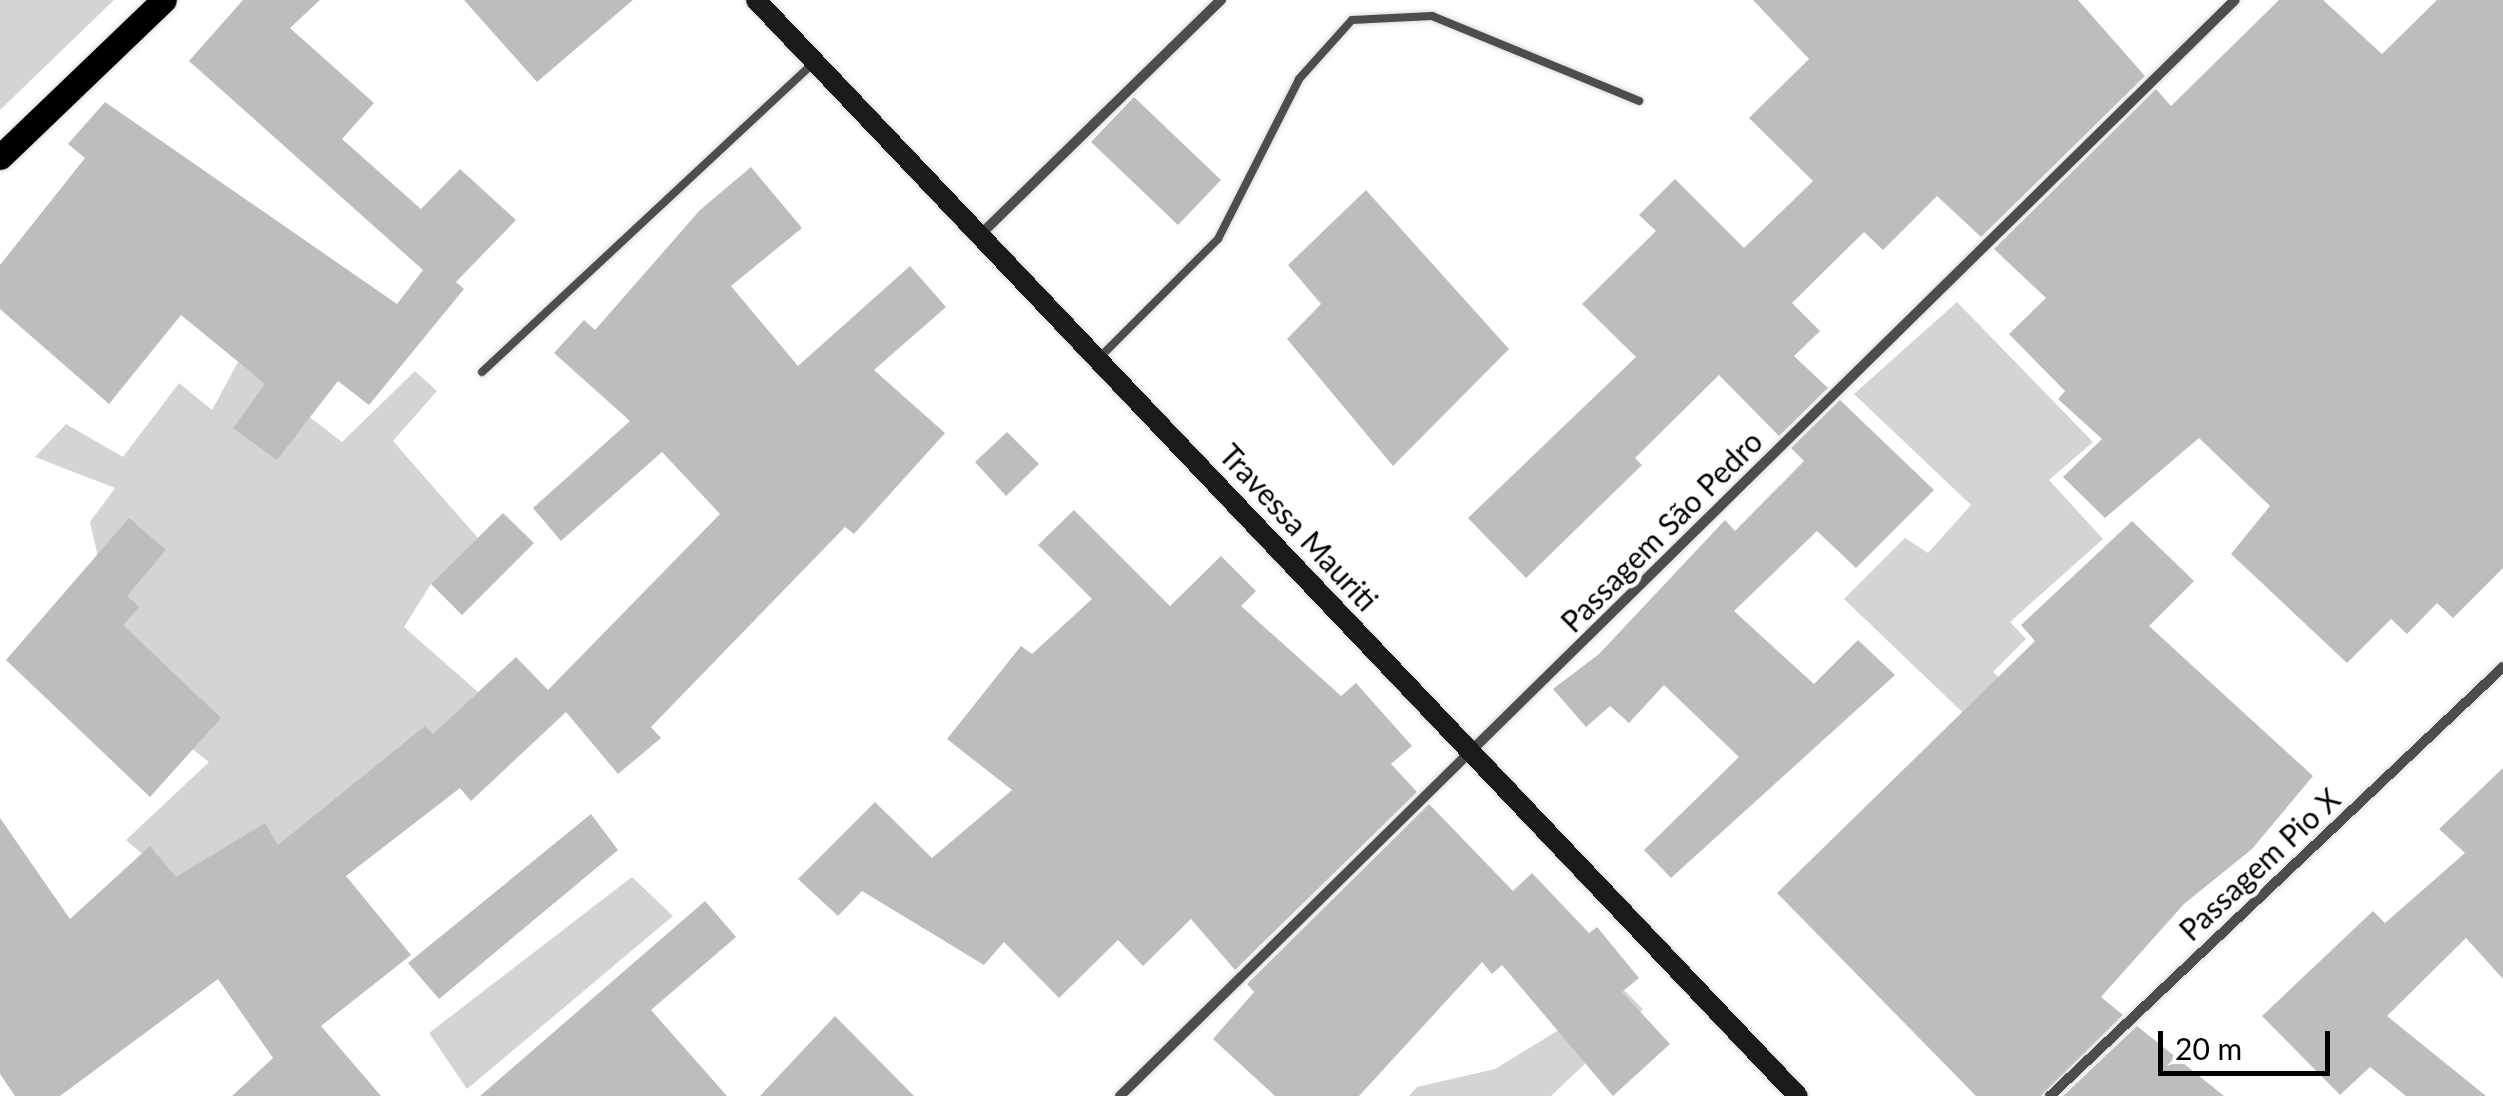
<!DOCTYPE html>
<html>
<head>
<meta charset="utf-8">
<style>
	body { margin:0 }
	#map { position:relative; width:2503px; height:1096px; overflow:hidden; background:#fff; font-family:Lato,sans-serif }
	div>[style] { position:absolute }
	.green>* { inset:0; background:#d4d4d4 }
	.building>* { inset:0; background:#bdbdbd }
	.roads { filter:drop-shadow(0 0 2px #dbdbdb) drop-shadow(0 0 2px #dbdbdb) }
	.lane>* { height:8px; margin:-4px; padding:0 4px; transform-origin:4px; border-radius:4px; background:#4d4d4d }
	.street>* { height:10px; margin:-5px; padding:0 5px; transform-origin:5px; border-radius:5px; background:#4d4d4d }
	.secondary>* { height:20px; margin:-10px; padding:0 10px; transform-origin:10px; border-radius:10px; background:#1a1a1a }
	.primary>* { height:25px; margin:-12.5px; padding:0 12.5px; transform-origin:12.5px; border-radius:12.5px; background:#000 }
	span { translate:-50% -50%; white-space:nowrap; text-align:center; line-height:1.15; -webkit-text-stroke:9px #fff; paint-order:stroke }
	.street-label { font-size:30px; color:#000 }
	.scale { position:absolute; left:2158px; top:1031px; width:172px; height:45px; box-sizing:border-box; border:5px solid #000; border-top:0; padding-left:12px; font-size:30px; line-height:35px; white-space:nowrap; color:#000; -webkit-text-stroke:8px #fff; paint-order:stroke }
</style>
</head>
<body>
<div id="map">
	<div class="green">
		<div style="clip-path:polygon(0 0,114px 0,0 110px)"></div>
		<div style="clip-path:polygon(1957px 302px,2093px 442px,2049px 480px,2103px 539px,2010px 622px,2026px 639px,1993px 672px,2029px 705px,1982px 731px,1844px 599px,1905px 538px,1928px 553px,1971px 505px,1854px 394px)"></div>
		<div style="clip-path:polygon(238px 362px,342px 442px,415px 371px,437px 391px,393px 441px,478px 538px,431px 584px,404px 627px,478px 692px,307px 856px,193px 897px,126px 840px,209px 762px,131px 701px,90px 522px,115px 488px,35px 457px,66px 424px,123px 457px,179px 383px,212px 410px)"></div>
		<div style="clip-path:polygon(632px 877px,673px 916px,467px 1089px,429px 1033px)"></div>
		<div style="clip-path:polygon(1624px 990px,1643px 1009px,1551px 1096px,1409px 1096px,1417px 1087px,1495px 1069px)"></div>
	</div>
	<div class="building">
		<div style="clip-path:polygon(243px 0,320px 0,290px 28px,374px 103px,342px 139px,421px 209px,460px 169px,516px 220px,456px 282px,464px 289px,369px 405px,338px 381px,277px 460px,233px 428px,265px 384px,181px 315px,109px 404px,0 309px,0 265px,85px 158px,68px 144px,105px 102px,397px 304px,423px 270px,189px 61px)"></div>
		<div style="clip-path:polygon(464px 0,633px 0,537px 82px)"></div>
		<div style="clip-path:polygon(1753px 0,2078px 0,2145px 76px,1981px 237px,1937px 196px,1883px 250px,1864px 232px,1792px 303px,1820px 331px,1794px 356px,1828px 388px,1779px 436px,1719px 375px,1635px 458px,1642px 465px,1526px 578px,1468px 518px,1636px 357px,1582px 304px,1656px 231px,1639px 215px,1675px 179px,1744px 248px,1813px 181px,1749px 118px,1809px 59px)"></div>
		<div style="clip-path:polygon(2279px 0,2323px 0,2382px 54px,2437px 0,2503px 0,2503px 568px,2453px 618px,2437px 603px,2407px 634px,2391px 619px,2347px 663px,2231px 554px,2270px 506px,2199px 438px,2105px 518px,2063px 477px,2102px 439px,2058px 399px,2065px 391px,2009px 334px,2046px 298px,1994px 249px,2156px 89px,2171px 106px)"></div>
		<div style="clip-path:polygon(1134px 97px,1221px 180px,1178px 225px,1091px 142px)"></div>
		<div style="clip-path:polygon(751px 167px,802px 228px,731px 286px,798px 366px,910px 266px,946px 307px,874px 370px,945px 433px,854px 534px,845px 527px,651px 727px,661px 738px,618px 774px,566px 712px,471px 801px,460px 788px,346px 876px,411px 955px,321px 1026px,381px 1096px,232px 1096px,273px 1058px,218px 979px,60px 1096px,15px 1096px,0 1074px,0 818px,70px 919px,150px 846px,176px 877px,265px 823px,278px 845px,425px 726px,433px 734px,516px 657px,548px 690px,720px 514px,662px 452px,561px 541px,533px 508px,630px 421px,554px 353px,584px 320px,595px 330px,700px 210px)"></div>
		<div style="clip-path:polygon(1366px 190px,1509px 349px,1393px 466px,1287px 339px,1321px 304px,1288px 265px)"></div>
		<div style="clip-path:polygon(1840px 400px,1934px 490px,1856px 568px,1817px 531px,1734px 611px,1814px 684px,1858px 640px,1895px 675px,1671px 878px,1644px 850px,1739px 757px,1664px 685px,1629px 723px,1610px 706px,1586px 727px,1553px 689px,1599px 654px,1725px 520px,1735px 531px,1804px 461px,1791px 448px)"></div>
		<div style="clip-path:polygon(1007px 432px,1039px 464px,1006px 496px,975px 462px)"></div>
		<div style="clip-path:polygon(1074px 510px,1170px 606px,1221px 556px,1256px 591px,1241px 606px,1341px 696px,1356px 683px,1412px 746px,1391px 764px,1417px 792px,1235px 970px,1191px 919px,1143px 966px,1118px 940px,1059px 998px,1004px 942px,984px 965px,862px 891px,838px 916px,798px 879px,875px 802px,932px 858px,1012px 790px,947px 739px,1021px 646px,1032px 654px,1092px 599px,1038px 545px)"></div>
		<div style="clip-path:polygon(503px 513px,534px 543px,462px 615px,431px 584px)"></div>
		<div style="clip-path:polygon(129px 518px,166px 550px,127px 596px,139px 607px,123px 625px,221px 718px,150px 797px,6px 660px)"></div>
		<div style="clip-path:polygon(2132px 521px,2194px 581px,2149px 626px,2313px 776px,2252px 849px,2184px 904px,2101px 997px,2123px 1015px,2041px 1096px,1976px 1096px,1777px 893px,2035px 641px,2021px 625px)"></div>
		<div style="clip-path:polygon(2503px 768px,2503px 979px,2466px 938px,2387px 1016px,2486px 1096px,2406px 1096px,2370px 1067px,2340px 1095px,2262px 1016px,2373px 911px,2385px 923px,2465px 853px,2439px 829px)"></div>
		<div style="clip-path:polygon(1429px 804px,1513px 891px,1532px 873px,1589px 933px,1597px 927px,1639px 978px,1622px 992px,1670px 1044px,1613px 1096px,1502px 965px,1492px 974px,1482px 962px,1359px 1096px,1275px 1096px,1213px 1039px,1254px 992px,1247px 984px)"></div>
		<div style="clip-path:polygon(591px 814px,618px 850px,439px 999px,408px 963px)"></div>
		<div style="clip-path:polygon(705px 901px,736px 937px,651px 1010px,727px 1096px,480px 1096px)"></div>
		<div style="clip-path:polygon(835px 1016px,914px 1096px,760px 1096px)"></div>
		<div style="clip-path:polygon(2137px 1026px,2224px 1096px,2063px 1096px)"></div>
	</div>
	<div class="roads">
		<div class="lane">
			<div style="left:1098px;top:359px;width:170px;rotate:-45deg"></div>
			<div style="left:1218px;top:239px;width:179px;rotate:-63.1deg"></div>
			<div style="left:1299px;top:79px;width:79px;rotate:-48.1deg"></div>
			<div style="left:1352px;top:20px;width:80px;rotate:-2.9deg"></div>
			<div style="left:1432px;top:16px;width:224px;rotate:22.3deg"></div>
			<div style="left:482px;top:372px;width:455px;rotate:-43deg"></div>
		</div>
		<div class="street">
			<div style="left:980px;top:235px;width:337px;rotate:-44.3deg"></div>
			<div style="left:1120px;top:1096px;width:1563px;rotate:-44.51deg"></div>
			<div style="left:2050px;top:1096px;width:624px;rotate:-43.44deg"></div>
		</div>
		<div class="secondary">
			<div style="left:756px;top:0;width:1512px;rotate:46.45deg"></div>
		</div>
		<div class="primary">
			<div style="left:0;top:157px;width:227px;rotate:-43.8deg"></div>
		</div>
	</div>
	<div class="street-label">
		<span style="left:1299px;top:527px;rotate:47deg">Travessa Mauriti</span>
		<span style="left:1661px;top:531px;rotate:-45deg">Passagem São Pedro</span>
		<span style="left:2259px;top:864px;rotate:-43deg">Passagem Pio X</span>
	</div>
	<div class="scale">20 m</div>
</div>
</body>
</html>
